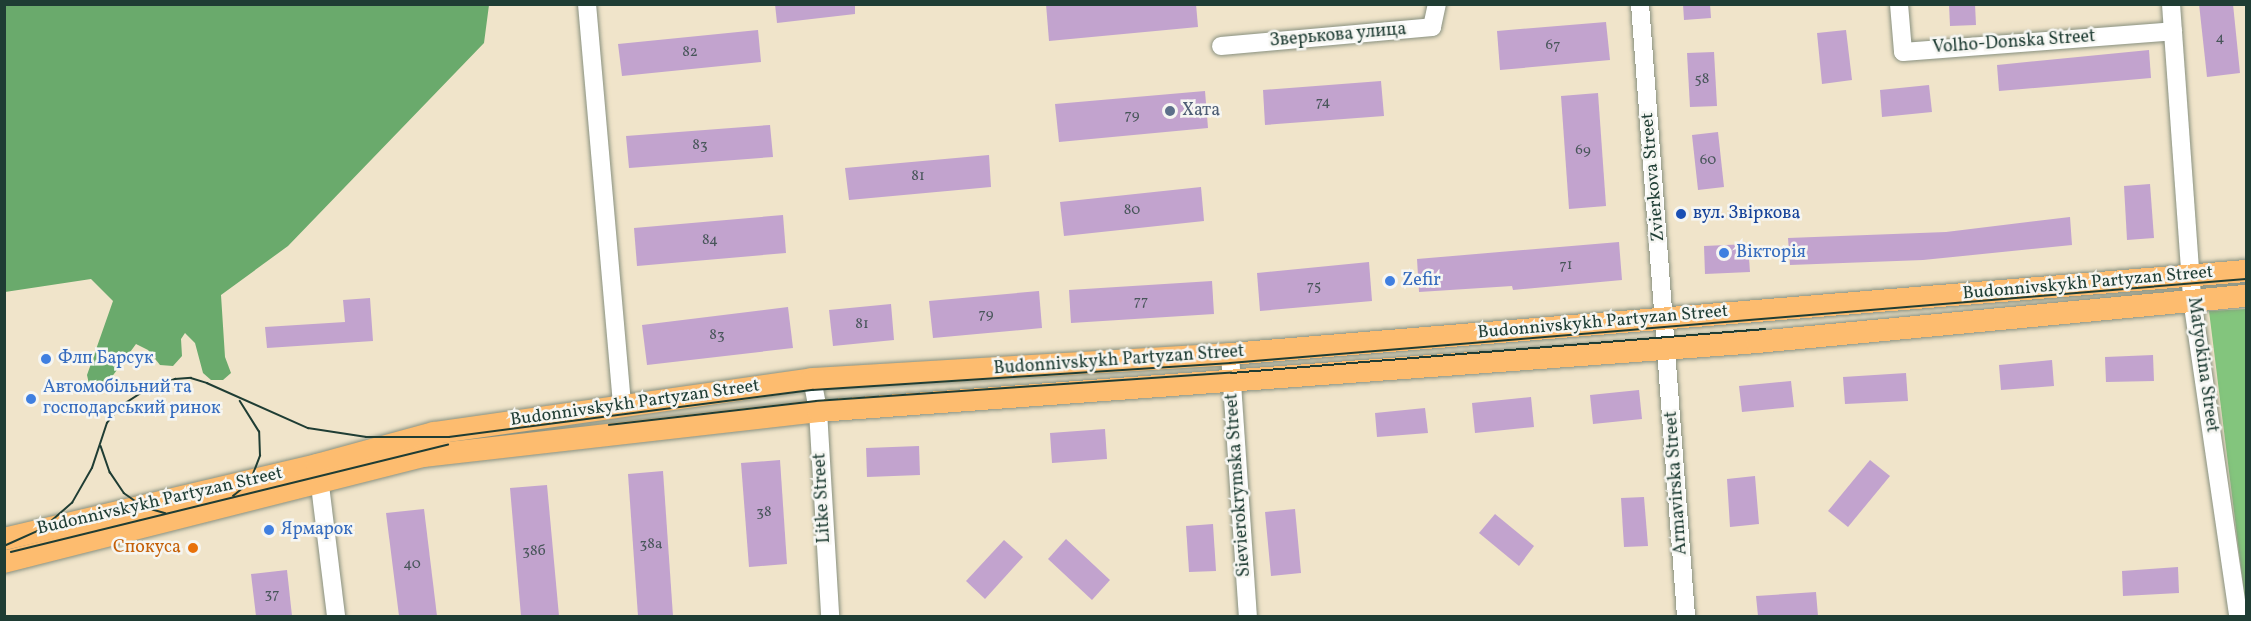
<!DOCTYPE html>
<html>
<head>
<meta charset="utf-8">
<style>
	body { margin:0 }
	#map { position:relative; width:2251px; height:621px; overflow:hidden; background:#f0e4ca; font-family:Vollkorn,serif }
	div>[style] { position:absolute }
	.green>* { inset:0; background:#83c57d }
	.forest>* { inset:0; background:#6aaa6c }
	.building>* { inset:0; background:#c2a3ce }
	.roads { filter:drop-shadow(0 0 2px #88907f) drop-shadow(0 0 2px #88907f) }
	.minor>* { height:18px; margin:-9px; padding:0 9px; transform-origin:9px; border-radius:9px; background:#fff }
	.major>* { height:22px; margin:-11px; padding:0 11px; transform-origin:11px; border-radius:11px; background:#fdbc6f }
	.tram>* { height:1.5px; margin:-0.75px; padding:0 0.75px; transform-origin:0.75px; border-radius:0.75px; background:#1f3d34 }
	.dots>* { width:16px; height:16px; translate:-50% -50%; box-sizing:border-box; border:3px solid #f6f6f2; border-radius:50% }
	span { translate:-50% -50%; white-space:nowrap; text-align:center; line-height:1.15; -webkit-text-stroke:5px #f6f6f2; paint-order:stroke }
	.number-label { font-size:15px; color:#48565a }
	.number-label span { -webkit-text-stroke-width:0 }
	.street-label { font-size:18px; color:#1f3d34 }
	.service-label { font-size:18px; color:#4e5e75 }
	.left { translate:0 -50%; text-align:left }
	.transit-label { font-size:18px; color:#164399 }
	.shop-label { font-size:18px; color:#366cbe }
	.food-label { font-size:18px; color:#c56008 }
	.right { translate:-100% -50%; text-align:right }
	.frame { position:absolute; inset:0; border:6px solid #1f3d34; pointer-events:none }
</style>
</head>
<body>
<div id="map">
	<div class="green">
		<div style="clip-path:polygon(2246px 309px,2246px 608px,2209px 311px)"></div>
	</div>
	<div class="forest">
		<div style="clip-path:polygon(4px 5px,5px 4px,489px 5px,484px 43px,288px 246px,221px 295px,225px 357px,231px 373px,223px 380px,211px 380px,203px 373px,195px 343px,185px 333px,181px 339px,182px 356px,173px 366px,160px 365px,148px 350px,136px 344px,111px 378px,98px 389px,89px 384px,87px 375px,113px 301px,91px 279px,5px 292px)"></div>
	</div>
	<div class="building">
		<div style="clip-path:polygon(775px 4px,855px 4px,855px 14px,777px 23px)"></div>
		<div style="clip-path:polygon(1046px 4px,1196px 4px,1198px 27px,1049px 41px)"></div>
		<div style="clip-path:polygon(1683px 4px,1710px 4px,1711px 18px,1684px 20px)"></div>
		<div style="clip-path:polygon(1949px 4px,1975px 4px,1976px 25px,1950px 26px)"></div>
		<div style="clip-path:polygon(2199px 4px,2233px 4px,2240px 73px,2207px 77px)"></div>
		<div style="clip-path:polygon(1606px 22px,1610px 60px,1500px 70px,1497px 31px)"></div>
		<div style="clip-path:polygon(758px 30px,761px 62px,622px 76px,618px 44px)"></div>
		<div style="clip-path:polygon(1846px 30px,1852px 80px,1822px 84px,1817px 33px)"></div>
		<div style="clip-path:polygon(2149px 50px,2151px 78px,1999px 91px,1997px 65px)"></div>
		<div style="clip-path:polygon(1714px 52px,1717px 106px,1690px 107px,1687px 53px)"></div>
		<div style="clip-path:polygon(1381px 81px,1384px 116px,1265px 125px,1263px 90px)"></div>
		<div style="clip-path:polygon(1929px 85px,1932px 112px,1882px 117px,1880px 90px)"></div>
		<div style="clip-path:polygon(1205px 91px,1208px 128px,1059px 142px,1055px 104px)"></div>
		<div style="clip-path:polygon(1598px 93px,1606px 206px,1569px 209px,1561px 96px)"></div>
		<div style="clip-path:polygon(770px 125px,773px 157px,629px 168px,626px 136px)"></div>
		<div style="clip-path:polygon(1718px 132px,1724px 187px,1698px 190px,1692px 135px)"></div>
		<div style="clip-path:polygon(989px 155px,991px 187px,849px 200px,845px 168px)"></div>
		<div style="clip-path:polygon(2150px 184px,2154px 238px,2127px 240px,2124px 186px)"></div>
		<div style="clip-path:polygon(1201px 187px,1204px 221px,1064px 236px,1060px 202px)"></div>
		<div style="clip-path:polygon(783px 215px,786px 253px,637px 266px,634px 228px)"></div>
		<div style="clip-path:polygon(2070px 217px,2072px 245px,1923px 260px,1790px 265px,1788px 238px,1946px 232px)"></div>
		<div style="clip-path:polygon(1619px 242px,1622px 280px,1513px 290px,1512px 286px,1419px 292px,1417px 259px)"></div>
		<div style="clip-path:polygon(1748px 244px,1750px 272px,1705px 274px,1704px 246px)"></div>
		<div style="clip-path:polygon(1369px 262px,1372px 301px,1260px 311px,1257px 273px)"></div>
		<div style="clip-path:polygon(1212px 281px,1214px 314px,1071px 323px,1069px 290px)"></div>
		<div style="clip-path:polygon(1039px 291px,1042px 328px,933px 338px,929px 301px)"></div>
		<div style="clip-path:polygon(370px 298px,373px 341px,267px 348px,265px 327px,345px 322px,343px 300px)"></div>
		<div style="clip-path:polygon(891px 304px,894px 340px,833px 346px,829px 310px)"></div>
		<div style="clip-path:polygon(788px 307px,793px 348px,647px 365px,642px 325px)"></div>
		<div style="clip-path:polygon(2153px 355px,2154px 381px,2106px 382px,2105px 357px)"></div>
		<div style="clip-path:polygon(2052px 360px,2054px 386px,2001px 390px,1999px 365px)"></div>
		<div style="clip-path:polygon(1906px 373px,1908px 401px,1845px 404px,1843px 377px)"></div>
		<div style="clip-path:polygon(1791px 381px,1794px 407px,1742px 412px,1739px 386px)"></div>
		<div style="clip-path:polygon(1639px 390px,1642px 419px,1593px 424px,1590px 395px)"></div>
		<div style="clip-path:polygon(1531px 397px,1534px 427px,1475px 433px,1472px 403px)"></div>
		<div style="clip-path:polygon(1425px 408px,1428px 433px,1377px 437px,1375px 413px)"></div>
		<div style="clip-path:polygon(1105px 429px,1107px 459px,1052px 463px,1050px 433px)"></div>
		<div style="clip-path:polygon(919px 446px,920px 475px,867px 477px,866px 448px)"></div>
		<div style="clip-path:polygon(780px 460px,787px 564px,749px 567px,741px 463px)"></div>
		<div style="clip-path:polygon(1870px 460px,1890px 476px,1848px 527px,1828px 511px)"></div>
		<div style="clip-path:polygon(663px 471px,673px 616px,638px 616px,628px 474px)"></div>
		<div style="clip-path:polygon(1755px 476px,1759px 524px,1730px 527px,1727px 479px)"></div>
		<div style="clip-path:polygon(547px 485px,559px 616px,521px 616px,510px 488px)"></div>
		<div style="clip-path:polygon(1644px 497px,1648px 546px,1624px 547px,1621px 498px)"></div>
		<div style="clip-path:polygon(424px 509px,437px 616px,399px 616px,386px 513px)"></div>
		<div style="clip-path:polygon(1295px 509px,1301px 573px,1271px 576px,1265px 512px)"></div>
		<div style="clip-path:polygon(1495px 514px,1534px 546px,1519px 566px,1479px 533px)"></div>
		<div style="clip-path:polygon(1213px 524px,1216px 571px,1189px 572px,1186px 526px)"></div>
		<div style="clip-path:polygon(1066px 539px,1110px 580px,1092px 600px,1048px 559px)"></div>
		<div style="clip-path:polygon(1004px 540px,1023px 557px,985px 599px,966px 581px)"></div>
		<div style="clip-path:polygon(2178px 567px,2179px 593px,2123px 596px,2122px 571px)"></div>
		<div style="clip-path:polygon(287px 570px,292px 616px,256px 616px,251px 574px)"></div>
		<div style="clip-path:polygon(1816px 592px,1818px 616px,1758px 616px,1756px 596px)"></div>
	</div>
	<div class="roads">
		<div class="minor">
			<div style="left:587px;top:4px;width:404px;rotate:85deg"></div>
			<div style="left:1640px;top:4px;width:614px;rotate:85.7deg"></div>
			<div style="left:1899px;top:4px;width:48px;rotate:85.2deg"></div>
			<div style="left:1903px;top:52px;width:271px;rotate:-4.4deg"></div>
			<div style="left:2171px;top:4px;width:296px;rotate:85.9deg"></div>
			<div style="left:2192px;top:299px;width:320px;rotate:81.7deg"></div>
			<div style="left:1221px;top:46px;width:212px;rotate:-5.1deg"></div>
			<div style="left:1432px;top:27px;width:24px;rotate:-78deg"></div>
			<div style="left:1230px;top:354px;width:263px;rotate:86.1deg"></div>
			<div style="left:812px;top:379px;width:33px;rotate:79deg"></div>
			<div style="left:818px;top:411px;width:205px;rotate:86.6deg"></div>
			<div style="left:318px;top:469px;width:148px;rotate:83deg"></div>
		</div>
		<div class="major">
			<div style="left:4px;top:539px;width:322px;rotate:-13.3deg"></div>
			<div style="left:317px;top:465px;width:121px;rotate:-15.3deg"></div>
			<div style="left:434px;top:433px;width:382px;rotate:-8.1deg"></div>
			<div style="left:812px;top:379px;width:419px;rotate:-3.4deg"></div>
			<div style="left:1230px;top:354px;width:1019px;rotate:-4.67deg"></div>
			<div style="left:4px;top:562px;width:432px;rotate:-14.2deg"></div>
			<div style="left:423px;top:456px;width:398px;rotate:-6.5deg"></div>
			<div style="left:818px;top:411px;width:942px;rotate:-4.2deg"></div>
			<div style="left:1757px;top:342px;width:491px;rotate:-5.4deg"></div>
		</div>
	</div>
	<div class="tram">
		<div style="left:609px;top:425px;width:208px;rotate:-6.6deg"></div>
		<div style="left:816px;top:401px;width:416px;rotate:-3.9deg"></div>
		<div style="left:1231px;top:373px;width:536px;rotate:-4.71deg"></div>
		<div style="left:101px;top:446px;width:28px;rotate:71deg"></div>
		<div style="left:110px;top:472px;width:25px;rotate:56deg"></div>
		<div style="left:124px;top:493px;width:24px;rotate:35deg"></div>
		<div style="left:144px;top:507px;width:22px;rotate:16deg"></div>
		<div style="left:233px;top:496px;width:22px;rotate:-39deg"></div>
		<div style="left:250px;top:482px;width:28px;rotate:-69deg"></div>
		<div style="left:260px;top:456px;width:24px;rotate:-92deg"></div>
		<div style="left:259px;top:432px;width:36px;rotate:-122deg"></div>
		<div style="left:4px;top:546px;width:42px;rotate:-24.1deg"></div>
		<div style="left:42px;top:529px;width:40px;rotate:-41deg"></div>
		<div style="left:72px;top:503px;width:40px;rotate:-60.3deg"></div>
		<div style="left:92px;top:468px;width:47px;rotate:-71.6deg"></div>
		<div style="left:107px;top:423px;width:22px;rotate:-51deg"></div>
		<div style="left:121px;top:406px;width:33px;rotate:-33deg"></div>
		<div style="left:149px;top:388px;width:28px;rotate:-19deg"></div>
		<div style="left:175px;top:379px;width:16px;rotate:-4deg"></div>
		<div style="left:191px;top:378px;width:17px;rotate:17deg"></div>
		<div style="left:207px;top:383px;width:111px;rotate:24deg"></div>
		<div style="left:308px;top:428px;width:59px;rotate:8.8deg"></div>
		<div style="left:366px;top:437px;width:83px"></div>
		<div style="left:449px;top:437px;width:367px;rotate:-7.4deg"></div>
		<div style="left:813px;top:390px;width:418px;rotate:-3.7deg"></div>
		<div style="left:1230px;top:363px;width:1019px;rotate:-4.73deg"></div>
		<div style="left:11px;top:552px;width:450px;rotate:-13.8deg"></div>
	</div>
	<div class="dots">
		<div style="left:1170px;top:111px;background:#5c6f8a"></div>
		<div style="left:1681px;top:214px;background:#1a4fb4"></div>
		<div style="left:1724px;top:253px;background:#3f7fe0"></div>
		<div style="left:1390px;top:281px;background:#3f7fe0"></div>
		<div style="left:46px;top:359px;background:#3f7fe0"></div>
		<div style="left:31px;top:399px;background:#3f7fe0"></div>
		<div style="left:269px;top:530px;background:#3f7fe0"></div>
		<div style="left:193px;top:548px;background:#e8710a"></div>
	</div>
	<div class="number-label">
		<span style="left:2220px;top:39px">4</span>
		<span style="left:1553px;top:46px">67</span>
		<span style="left:690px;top:53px">82</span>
		<span style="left:1702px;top:80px">58</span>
		<span style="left:1323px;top:103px">74</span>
		<span style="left:1132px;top:116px">79</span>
		<span style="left:700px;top:146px">83</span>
		<span style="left:1583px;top:151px">69</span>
		<span style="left:1708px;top:161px">60</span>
		<span style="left:918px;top:177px">81</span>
		<span style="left:1132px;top:211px">80</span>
		<span style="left:710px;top:241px">84</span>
		<span style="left:1566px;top:266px">71</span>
		<span style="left:1314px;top:287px">75</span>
		<span style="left:1141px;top:302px">77</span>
		<span style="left:986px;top:315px">79</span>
		<span style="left:862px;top:325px">81</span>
		<span style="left:717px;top:336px">83</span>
		<span style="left:764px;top:513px">38</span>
		<span style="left:651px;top:545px">38а</span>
		<span style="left:534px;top:552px">38б</span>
		<span style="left:412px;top:565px">40</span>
		<span style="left:272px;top:595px">37</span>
	</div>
	<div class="street-label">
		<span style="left:1338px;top:36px;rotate:-5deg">Зверькова улица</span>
		<span style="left:2014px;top:43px;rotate:-4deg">Volho-Donska Street</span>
		<span style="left:1654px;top:177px;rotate:-95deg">Zvierkova Street</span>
		<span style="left:2088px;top:284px;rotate:-5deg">Budonnivskykh Partyzan Street</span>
		<span style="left:1603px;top:323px;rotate:-5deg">Budonnivskykh Partyzan Street</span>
		<span style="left:1119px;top:361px;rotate:-4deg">Budonnivskykh Partyzan Street</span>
		<span style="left:2202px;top:365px;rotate:82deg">Matyokina Street</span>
		<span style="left:635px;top:404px;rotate:-8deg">Budonnivskykh Partyzan Street</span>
		<span style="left:1677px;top:483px;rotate:-94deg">Armavirska Street</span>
		<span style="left:1239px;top:485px;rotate:-94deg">Sievierokrymska Street</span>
		<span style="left:823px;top:498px;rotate:-93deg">Litke Street</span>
		<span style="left:160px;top:502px;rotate:-13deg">Budonnivskykh Partyzan Street</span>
	</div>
	<div class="service-label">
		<span class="left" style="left:1182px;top:111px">Хата</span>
	</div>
	<div class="transit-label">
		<span class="left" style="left:1693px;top:214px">вул. Звіркова</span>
	</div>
	<div class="shop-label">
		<span class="left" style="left:1736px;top:253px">Вікторія</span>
		<span class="left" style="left:1402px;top:281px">Zefir</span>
		<span class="left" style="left:58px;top:359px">Флп Барсук</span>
		<span class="left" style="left:43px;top:399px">Автомобільний та<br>господарський ринок</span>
		<span class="left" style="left:281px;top:530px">Ярмарок</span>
	</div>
	<div class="food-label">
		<span class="right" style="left:181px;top:548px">Спокуса</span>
	</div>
	<div class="frame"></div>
</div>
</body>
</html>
